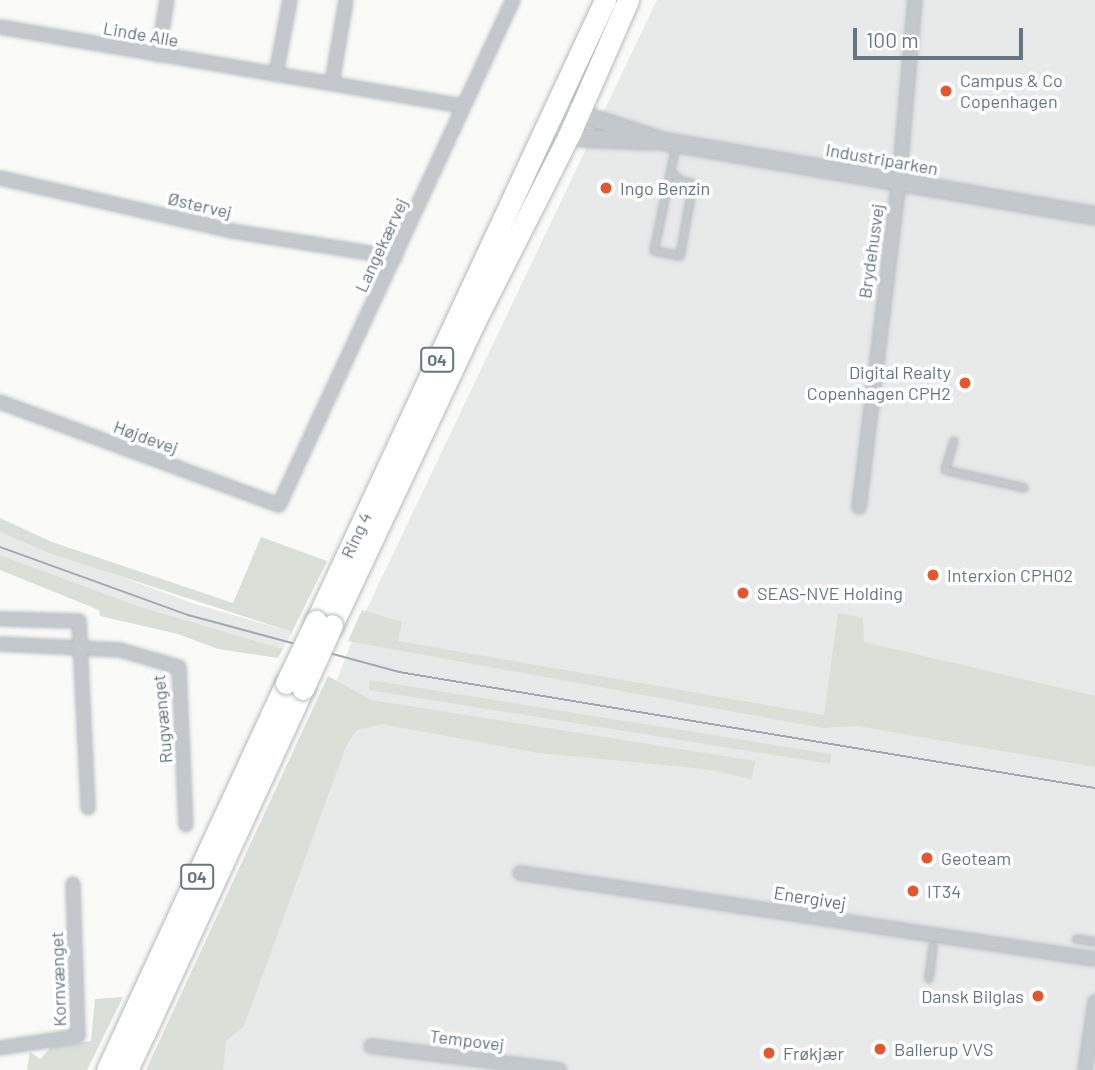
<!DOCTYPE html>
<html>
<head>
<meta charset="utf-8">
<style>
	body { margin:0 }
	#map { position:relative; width:1095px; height:1070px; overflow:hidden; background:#fafaf8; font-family:Barlow,sans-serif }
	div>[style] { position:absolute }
	.built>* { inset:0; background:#e8e9e9 }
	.green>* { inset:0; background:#dadfd7 }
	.roads { filter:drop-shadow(0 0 2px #b5babe) drop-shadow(0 0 2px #b5babe) }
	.service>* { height:6px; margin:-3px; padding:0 3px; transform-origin:3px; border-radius:3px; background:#c3c8cc }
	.minor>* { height:12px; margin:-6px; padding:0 6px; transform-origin:6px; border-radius:6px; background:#c3c8cc }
	.tertiary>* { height:16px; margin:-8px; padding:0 8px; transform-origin:8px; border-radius:8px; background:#c3c8cc }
	.primary>* { height:21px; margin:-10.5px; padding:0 10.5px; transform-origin:10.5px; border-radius:10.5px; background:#fff }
	.motorway>* { height:23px; margin:-11.5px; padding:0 11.5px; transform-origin:11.5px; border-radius:11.5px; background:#fff }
	.tram>* { height:2px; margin:-1px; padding:0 1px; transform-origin:1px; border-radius:1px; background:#a2aab0 }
	.bridges { filter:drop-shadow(0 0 2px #b5babe) drop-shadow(0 0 2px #b5babe) }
	.primary-bridge>* { height:21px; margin:-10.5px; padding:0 10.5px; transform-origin:10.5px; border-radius:10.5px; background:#fff }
	.dots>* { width:19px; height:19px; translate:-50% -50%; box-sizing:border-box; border:4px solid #fff; border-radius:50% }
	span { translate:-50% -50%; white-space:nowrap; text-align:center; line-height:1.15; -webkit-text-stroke:7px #fff; paint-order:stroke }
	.shield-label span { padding:2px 5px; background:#fff; border:2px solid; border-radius:5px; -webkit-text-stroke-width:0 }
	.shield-label { font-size:16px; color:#657683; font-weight:700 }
	.street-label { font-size:18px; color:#657683 }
	.poi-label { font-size:18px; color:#657683 }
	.left { translate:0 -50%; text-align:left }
	.right { translate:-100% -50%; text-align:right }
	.scale { position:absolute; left:853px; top:28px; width:170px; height:32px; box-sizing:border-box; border:4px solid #657683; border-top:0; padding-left:9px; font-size:21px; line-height:24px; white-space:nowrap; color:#657683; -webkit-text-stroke:5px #fff; paint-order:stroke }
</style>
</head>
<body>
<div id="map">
	<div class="built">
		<div style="clip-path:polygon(657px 0,1095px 0,1095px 1070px,188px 1070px,353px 638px)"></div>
		<div style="clip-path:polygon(0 532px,192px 603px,292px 632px,283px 649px,138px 606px,0 555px)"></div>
	</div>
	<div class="green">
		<div style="clip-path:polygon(0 518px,52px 542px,233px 603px,261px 537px,327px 561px,292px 632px,49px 553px,0 532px)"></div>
		<div style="clip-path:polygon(0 555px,138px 606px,283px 649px,278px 658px,218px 649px,178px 634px,100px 616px,99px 610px,0 570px)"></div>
		<div style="clip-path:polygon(362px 610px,402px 622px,398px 641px,824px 715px,838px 613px,863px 618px,864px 642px,1095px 696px,1095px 767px,857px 726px,823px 728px,348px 641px)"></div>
		<div style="clip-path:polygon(328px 676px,371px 700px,756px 761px,751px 779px,706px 769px,538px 753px,382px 724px,357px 730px,346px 746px,244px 1026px,226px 1041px,223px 1070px,146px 1070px)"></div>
		<div style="clip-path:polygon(370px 680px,831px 754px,830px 764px,369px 690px)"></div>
		<div style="clip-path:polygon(123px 997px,87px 1070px,27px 1070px,30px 1052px,40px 1059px,51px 1047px,91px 1041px,95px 999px)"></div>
	</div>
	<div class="roads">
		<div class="service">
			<div style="left:672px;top:173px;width:12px;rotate:42deg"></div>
			<div style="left:681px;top:181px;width:12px;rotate:14deg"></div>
			<div style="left:693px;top:184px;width:73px;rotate:100.2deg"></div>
			<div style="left:680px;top:256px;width:26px;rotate:-169deg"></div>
			<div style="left:654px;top:251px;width:107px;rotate:-78.2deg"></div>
			<div style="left:954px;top:441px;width:30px;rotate:107deg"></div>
			<div style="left:945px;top:470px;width:81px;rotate:12.8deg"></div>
			<div style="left:1076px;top:939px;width:19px;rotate:9deg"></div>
			<div style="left:929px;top:979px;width:33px;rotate:-83deg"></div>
		</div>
		<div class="minor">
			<div style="left:0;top:27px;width:470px;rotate:9.7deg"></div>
			<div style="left:158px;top:55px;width:56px;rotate:-80.7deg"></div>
			<div style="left:276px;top:74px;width:75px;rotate:-79.3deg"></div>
			<div style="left:332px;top:83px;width:84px;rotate:-80.4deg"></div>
			<div style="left:0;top:178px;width:238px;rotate:12.9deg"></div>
			<div style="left:232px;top:231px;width:165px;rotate:9.1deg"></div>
			<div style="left:0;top:402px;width:297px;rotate:20.3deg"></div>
			<div style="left:279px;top:505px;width:557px;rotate:-65.14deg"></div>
			<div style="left:859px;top:507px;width:327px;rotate:-83deg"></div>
			<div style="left:899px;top:182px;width:183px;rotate:-85deg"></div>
			<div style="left:0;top:619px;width:79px;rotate:1.5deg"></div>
			<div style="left:79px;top:621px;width:187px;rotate:87.2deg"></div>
			<div style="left:0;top:644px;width:120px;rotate:2.9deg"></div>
			<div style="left:120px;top:650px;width:61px;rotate:16.1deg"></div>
			<div style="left:179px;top:667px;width:158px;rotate:87.5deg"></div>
			<div style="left:520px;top:873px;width:581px;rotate:8.51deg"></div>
			<div style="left:371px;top:1046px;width:190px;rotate:7.3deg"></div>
			<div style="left:0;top:1048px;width:79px;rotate:-8.7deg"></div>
			<div style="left:78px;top:1036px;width:152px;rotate:-91.9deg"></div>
			<div style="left:1085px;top:1070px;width:69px;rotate:-81.6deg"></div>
		</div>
		<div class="tertiary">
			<div style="left:558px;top:105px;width:24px;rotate:78deg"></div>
			<div style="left:563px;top:128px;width:21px;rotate:28deg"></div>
			<div style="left:582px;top:138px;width:71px;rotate:2.4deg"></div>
			<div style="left:549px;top:122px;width:25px;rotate:-27deg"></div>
			<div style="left:571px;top:111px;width:96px;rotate:18.2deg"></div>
			<div style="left:662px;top:141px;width:439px;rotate:9.8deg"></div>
		</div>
		<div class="primary">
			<div style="left:316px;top:621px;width:685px;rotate:-65.04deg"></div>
			<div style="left:332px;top:625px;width:334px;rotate:-64.8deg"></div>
			<div style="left:474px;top:323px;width:213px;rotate:-63.2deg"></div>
			<div style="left:570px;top:133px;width:145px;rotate:-66.4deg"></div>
			<div style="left:144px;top:1034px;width:380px;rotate:-65.3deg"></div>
			<div style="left:107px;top:1070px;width:426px;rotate:-65.2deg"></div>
		</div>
		<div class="motorway">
			<div style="left:126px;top:1070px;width:57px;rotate:-65.2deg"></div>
		</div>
	</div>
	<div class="tram">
		<div style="left:0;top:547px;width:200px;rotate:19.9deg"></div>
		<div style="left:188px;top:615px;width:219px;rotate:15.1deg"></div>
		<div style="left:399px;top:672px;width:706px;rotate:9.46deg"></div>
	</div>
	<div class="bridges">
		<div class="primary-bridge">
			<div style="left:286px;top:683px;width:69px;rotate:-64.2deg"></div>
			<div style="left:303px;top:689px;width:70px;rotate:-65.6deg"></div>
		</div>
	</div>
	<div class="dots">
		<div style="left:946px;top:91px;background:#e4572e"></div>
		<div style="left:606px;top:188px;background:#e4572e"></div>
		<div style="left:965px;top:383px;background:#e4572e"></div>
		<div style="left:933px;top:575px;background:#e4572e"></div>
		<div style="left:743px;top:593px;background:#e4572e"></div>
		<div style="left:927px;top:858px;background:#e4572e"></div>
		<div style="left:913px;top:891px;background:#e4572e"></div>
		<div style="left:1038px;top:996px;background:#e4572e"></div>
		<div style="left:880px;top:1049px;background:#e4572e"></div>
		<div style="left:769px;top:1053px;background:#e4572e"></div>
	</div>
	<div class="shield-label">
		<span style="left:437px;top:360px">O4</span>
		<span style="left:197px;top:877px">O4</span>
	</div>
	<div class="street-label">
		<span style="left:141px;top:34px;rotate:10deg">Linde Alle</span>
		<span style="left:882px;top:159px;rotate:10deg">Industriparken</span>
		<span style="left:200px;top:205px;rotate:13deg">Østervej</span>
		<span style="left:381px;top:245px;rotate:-65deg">Langekærvej</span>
		<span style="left:871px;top:251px;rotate:-82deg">Brydehusvej</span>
		<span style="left:146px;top:437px;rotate:20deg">Højdevej</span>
		<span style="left:356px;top:535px;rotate:-65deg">Ring 4</span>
		<span style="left:162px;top:719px;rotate:-95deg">Rugvænget</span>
		<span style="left:810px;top:898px;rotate:9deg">Energivej</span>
		<span style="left:58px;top:979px;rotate:-92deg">Kornvænget</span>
		<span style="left:467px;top:1040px;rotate:7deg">Tempovej</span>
	</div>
	<div class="poi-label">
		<span class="left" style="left:960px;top:91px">Campus &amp; Co<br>Copenhagen</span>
		<span class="left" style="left:620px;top:188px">Ingo Benzin</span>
		<span class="right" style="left:951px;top:383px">Digital Realty<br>Copenhagen CPH2</span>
		<span class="left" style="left:947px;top:575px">Interxion CPH02</span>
		<span class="left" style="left:757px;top:593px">SEAS-NVE Holding</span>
		<span class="left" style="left:941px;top:858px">Geoteam</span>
		<span class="left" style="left:927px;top:891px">IT34</span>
		<span class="right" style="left:1024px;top:996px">Dansk Bilglas</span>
		<span class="left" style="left:894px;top:1049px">Ballerup VVS</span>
		<span class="left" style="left:783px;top:1053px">Frøkjær</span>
	</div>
	<div class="scale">100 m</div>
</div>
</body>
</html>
